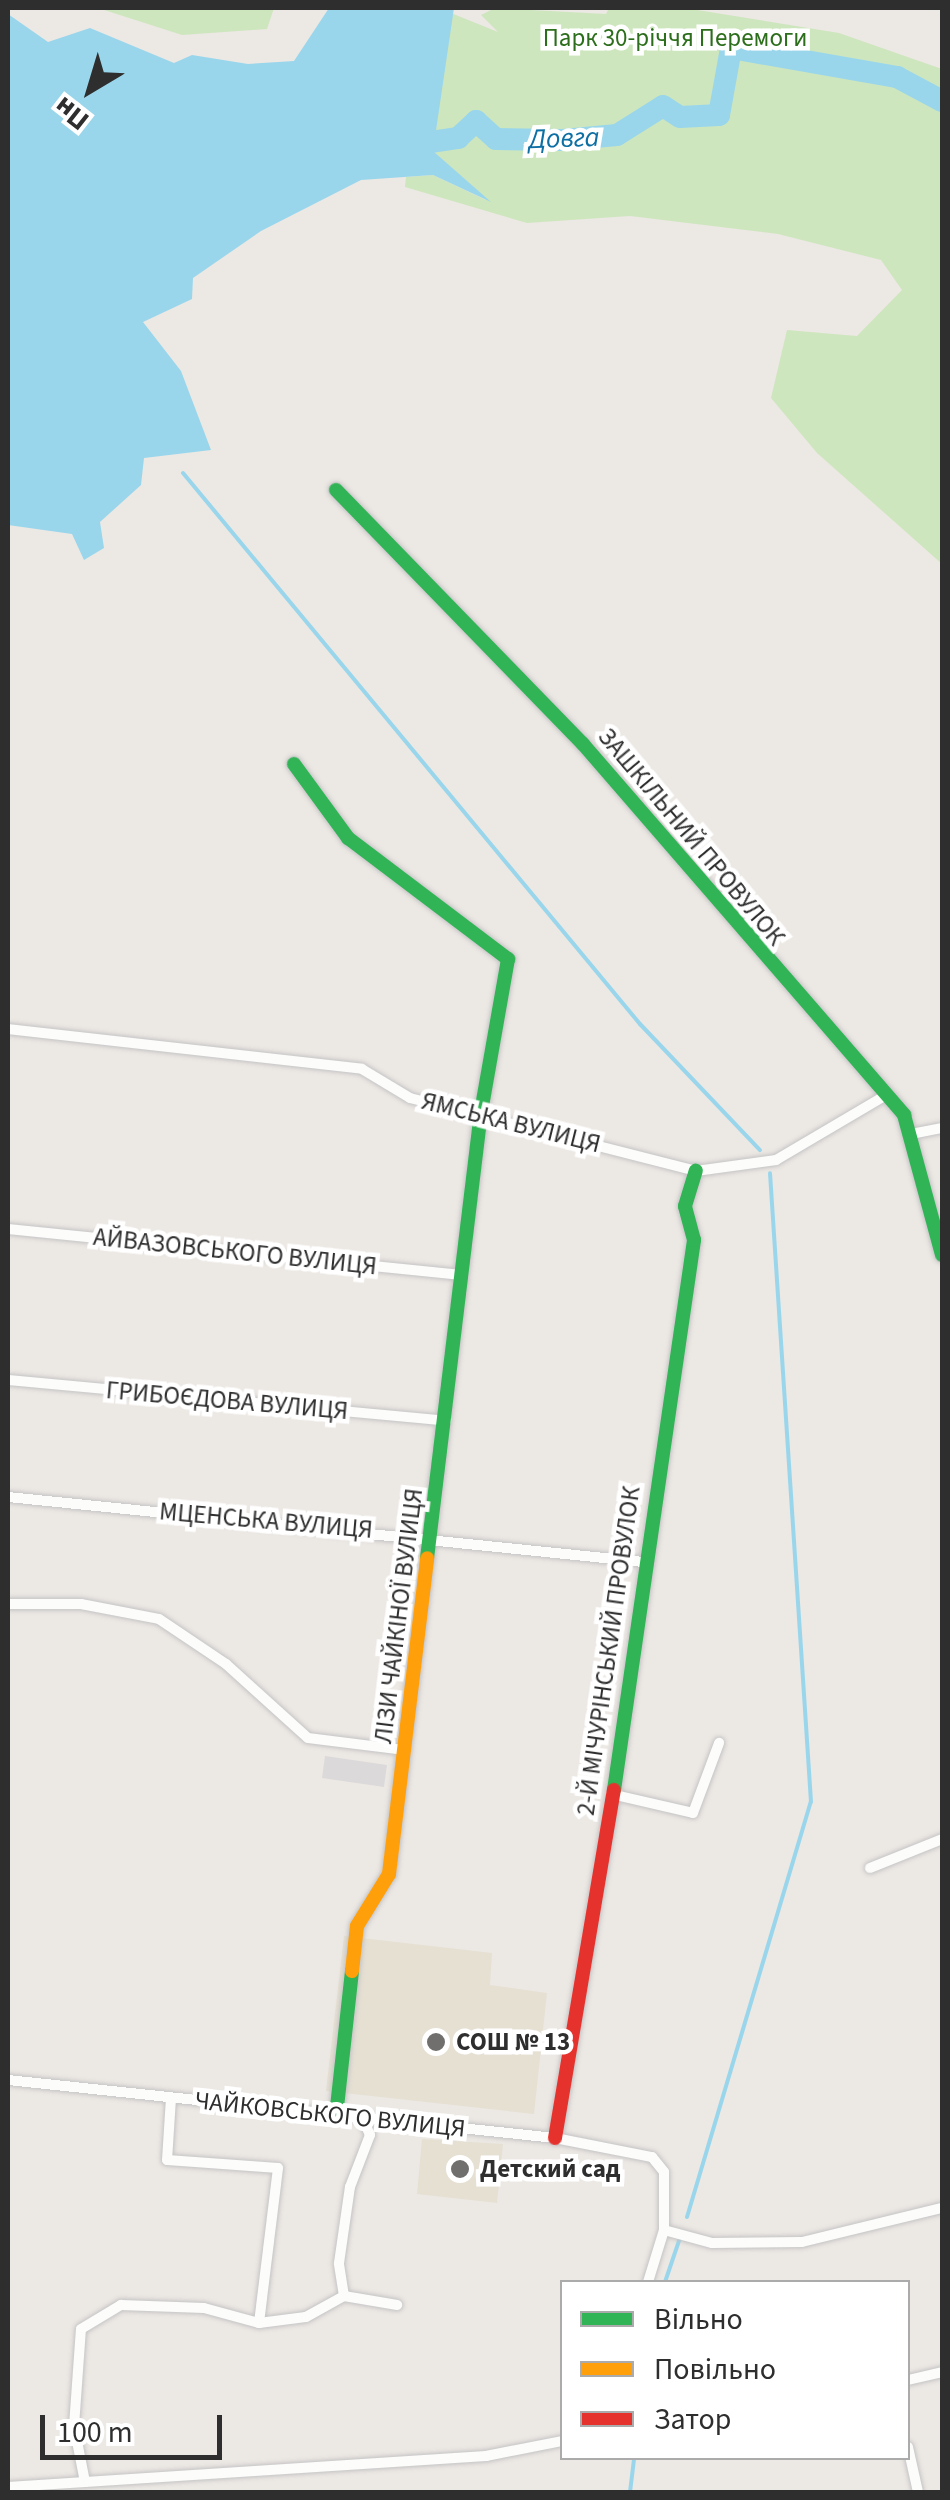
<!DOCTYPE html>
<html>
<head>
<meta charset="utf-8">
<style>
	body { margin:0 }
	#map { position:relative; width:950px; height:2500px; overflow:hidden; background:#ece8e4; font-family:"Source Sans 3",sans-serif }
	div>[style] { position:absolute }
	.industrial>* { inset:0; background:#dcd9db }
	.education>* { inset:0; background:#e6e0d3 }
	.green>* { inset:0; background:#cee6be }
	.water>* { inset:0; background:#99d6ec }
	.stream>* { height:4px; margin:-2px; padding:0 2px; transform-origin:2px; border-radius:2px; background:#99d6ec }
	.river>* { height:22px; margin:-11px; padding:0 11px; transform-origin:11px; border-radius:11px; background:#99d6ec }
	.roads { filter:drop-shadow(0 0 2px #c5c4c5) drop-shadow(0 0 2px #c5c4c5) }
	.street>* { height:10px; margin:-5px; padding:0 5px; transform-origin:5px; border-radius:5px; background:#fcfcfb }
	.fast>* { height:14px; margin:-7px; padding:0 7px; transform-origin:7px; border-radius:7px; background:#30b455 }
	.slow>* { height:14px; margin:-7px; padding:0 7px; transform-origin:7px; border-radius:7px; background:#ff9f0a }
	.jam>* { height:14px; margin:-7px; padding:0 7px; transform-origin:7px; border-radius:7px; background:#e5322d }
	.dots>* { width:28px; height:28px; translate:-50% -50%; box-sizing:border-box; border:5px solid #fff; border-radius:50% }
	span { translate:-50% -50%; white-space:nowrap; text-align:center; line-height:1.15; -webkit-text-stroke:9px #fff; paint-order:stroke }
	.park-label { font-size:25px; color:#2c6e1b }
	.street-label { font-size:25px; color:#2e2e2e }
	.poi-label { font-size:25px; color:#2e2e2e; font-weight:700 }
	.left { translate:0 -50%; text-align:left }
	.water-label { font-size:28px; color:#0d6fa3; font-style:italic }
	.frame { position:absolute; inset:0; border:10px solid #2e2e2e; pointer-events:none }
	.legend { position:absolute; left:560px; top:2280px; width:350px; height:180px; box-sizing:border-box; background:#fff; border:2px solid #ababab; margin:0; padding:12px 18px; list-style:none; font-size:30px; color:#2e2e2e }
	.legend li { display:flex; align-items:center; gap:20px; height:50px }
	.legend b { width:50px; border:2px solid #ababab }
	.north { position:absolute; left:40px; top:40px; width:100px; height:100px; -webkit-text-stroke:8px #fff; paint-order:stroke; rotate:218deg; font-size:28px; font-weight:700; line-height:40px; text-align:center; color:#2e2e2e }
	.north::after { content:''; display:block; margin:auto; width:35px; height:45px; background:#2e2e2e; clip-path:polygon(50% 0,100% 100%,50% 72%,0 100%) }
	.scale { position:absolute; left:40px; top:2415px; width:182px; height:45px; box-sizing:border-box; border:5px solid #2e2e2e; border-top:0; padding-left:12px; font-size:30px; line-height:35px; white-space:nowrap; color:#2e2e2e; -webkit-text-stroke:8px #fff; paint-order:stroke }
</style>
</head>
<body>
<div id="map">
	<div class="industrial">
		<div style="clip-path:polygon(325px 1756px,387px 1765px,384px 1787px,322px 1778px)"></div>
	</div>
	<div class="education">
		<div style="clip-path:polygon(344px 1936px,492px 1953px,490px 1985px,547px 1993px,534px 2114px,326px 2091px)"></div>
		<div style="clip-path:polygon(422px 2139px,503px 2144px,497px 2203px,417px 2194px)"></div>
	</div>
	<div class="green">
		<div style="clip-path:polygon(98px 8px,274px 8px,267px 29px,182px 35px)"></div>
		<div style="clip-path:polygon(495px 8px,606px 14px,609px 8px,685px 8px,839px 33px,942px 69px,942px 564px,817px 453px,771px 398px,787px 330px,857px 336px,902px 290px,881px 260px,778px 234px,630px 216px,527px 223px,405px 187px,406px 177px,433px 175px,486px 200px,433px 151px,451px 13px,498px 32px,481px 15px)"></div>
	</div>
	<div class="water">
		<div style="clip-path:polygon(329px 8px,454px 8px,433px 151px,491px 202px,433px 175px,361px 180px,261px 231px,193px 278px,192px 299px,143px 322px,181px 371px,211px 450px,144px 458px,141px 485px,100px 522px,104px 548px,84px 560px,72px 534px,8px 525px,8px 14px,48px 42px,90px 28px,174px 63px,192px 55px,248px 64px,294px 61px)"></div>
	</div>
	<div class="stream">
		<div style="left:183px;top:473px;width:716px;rotate:50.33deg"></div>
		<div style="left:640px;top:1024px;width:174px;rotate:46.4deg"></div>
		<div style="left:687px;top:2217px;width:433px;rotate:-73.4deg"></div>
		<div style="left:811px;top:1802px;width:630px;rotate:-93.73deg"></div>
		<div style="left:665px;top:2282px;width:50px;rotate:-71.2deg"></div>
		<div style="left:630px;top:2492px;width:34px;rotate:-83deg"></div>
	</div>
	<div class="river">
		<div style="left:404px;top:146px;width:55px;rotate:-8.4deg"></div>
		<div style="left:458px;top:138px;width:25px;rotate:-43deg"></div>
		<div style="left:476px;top:121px;width:27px;rotate:42deg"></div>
		<div style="left:496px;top:139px;width:67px;rotate:0.9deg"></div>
		<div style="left:563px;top:140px;width:54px;rotate:-5.3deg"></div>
		<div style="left:617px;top:135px;width:54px;rotate:-32.2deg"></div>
		<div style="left:663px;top:106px;width:20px;rotate:33deg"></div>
		<div style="left:680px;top:117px;width:39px;rotate:-3deg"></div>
		<div style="left:719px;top:115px;width:68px;rotate:-79.8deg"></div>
		<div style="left:731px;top:48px;width:169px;rotate:9.9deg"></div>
		<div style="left:897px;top:77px;width:51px;rotate:28.1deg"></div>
	</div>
	<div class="roads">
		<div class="street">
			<div style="left:8px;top:1029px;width:356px;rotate:6.4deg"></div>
			<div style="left:362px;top:1069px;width:56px;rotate:31.1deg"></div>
			<div style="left:410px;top:1098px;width:295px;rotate:14.3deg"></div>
			<div style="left:696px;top:1171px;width:81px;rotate:-7.8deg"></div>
			<div style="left:776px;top:1160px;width:124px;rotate:-30.5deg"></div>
			<div style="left:911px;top:1134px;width:32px;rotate:-11deg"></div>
			<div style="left:8px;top:1229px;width:456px;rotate:5.8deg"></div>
			<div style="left:8px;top:1380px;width:440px;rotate:5.3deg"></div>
			<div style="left:8px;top:1497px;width:638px;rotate:5.84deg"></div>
			<div style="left:8px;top:1604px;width:73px"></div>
			<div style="left:81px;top:1604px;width:79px;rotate:10.9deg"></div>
			<div style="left:159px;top:1619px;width:81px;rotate:33.9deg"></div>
			<div style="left:226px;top:1664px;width:110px;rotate:42.1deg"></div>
			<div style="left:308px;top:1738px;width:98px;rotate:7.1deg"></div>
			<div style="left:611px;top:1794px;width:84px;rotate:13deg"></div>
			<div style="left:693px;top:1813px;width:75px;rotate:-69.6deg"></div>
			<div style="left:870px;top:1868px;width:78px;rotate:-21.9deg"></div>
			<div style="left:8px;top:2080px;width:550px;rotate:6.05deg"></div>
			<div style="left:555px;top:2138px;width:99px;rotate:11.1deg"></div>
			<div style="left:652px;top:2157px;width:19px;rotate:51deg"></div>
			<div style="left:664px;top:2172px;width:58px;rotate:90deg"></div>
			<div style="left:664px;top:2230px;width:54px;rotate:107.1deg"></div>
			<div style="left:664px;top:2230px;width:50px;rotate:15.2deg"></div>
			<div style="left:712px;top:2243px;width:90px;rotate:-0.6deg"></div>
			<div style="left:802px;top:2242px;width:144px;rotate:-13.7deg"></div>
			<div style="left:344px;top:2296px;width:54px;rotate:9.6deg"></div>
			<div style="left:259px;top:2323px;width:47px;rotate:-7.3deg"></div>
			<div style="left:306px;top:2317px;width:43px;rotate:-28.9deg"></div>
			<div style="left:344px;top:2296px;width:33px;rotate:-99deg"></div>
			<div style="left:339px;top:2263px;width:77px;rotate:-81.8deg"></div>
			<div style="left:350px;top:2187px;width:56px;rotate:-69deg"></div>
			<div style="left:370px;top:2135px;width:17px;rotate:-114deg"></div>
			<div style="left:908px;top:2380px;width:35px;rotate:-13deg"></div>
			<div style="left:908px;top:2447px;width:46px;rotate:77.5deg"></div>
			<div style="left:85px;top:2482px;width:57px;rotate:-101.1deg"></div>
			<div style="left:74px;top:2426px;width:97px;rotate:-85.9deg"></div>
			<div style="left:81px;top:2329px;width:47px;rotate:-31deg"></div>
			<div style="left:121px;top:2305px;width:83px;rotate:2.1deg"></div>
			<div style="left:204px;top:2308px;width:57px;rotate:15.3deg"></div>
			<div style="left:259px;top:2323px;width:156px;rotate:-83deg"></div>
			<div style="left:278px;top:2168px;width:111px;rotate:-175.9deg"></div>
			<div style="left:167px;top:2160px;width:62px;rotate:-86.3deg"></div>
			<div style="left:8px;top:2487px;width:479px;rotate:-3.7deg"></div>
			<div style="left:486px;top:2456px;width:77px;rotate:-11.2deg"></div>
		</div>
		<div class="fast">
			<div style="left:336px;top:490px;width:354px;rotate:45.8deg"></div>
			<div style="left:583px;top:744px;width:491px;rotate:49.1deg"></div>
			<div style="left:904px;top:1115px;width:145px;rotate:74.8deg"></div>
			<div style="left:294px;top:764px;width:92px;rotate:53.9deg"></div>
			<div style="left:348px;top:838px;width:201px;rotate:37.1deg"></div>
			<div style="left:508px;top:959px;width:155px;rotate:100deg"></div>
			<div style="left:481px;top:1112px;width:449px;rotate:96.9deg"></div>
			<div style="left:614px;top:1790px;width:556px;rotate:-81.72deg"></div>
			<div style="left:694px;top:1240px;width:35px;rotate:-105deg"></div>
			<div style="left:685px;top:1206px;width:37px;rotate:-73deg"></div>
			<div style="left:336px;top:2116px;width:146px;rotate:-83.7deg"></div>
		</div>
		<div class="slow">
			<div style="left:352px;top:1971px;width:45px;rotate:-83.7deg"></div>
			<div style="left:357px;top:1926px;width:61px;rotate:-58.4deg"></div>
			<div style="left:389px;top:1874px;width:318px;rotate:-83.1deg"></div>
		</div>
		<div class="jam">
			<div style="left:555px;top:2138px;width:353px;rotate:-80.4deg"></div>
		</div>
	</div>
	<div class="dots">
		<div style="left:436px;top:2042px;background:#706f6e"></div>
		<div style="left:460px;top:2169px;background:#706f6e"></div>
	</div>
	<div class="park-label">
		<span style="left:675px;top:38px">Парк 30-річчя Перемоги</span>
	</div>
	<div class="street-label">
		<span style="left:691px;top:837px;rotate:50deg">ЗАШКІЛЬНИЙ ПРОВУЛОК</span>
		<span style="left:511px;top:1123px;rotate:14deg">ЯМСЬКА ВУЛИЦЯ</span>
		<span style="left:235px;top:1252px;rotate:6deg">АЙВАЗОВСЬКОГО ВУЛИЦЯ</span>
		<span style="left:227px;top:1401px;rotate:5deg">ГРИБОЄДОВА ВУЛИЦЯ</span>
		<span style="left:266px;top:1521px;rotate:5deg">МЦЕНСЬКА ВУЛИЦЯ</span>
		<span style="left:399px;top:1616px;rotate:-83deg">ЛІЗИ ЧАЙКІНОЇ ВУЛИЦЯ</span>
		<span style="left:609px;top:1651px;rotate:-82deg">2-Й МІЧУРІНСЬКИЙ ПРОВУЛОК</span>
		<span style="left:330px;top:2115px;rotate:6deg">ЧАЙКОВСЬКОГО ВУЛИЦЯ</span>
	</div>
	<div class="poi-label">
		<span class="left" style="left:456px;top:2042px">СОШ № 13</span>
		<span class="left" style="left:480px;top:2169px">Детский сад</span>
	</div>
	<div class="water-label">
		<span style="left:564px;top:138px;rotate:-2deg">Довга</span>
	</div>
	<div class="frame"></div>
	<ul class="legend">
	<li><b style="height:12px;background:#30b455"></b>Вільно</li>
	<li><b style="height:12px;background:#ff9f0a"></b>Повільно</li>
	<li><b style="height:12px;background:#e5322d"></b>Затор</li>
	</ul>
	<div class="north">Пн</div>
	<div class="scale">100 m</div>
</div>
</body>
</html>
